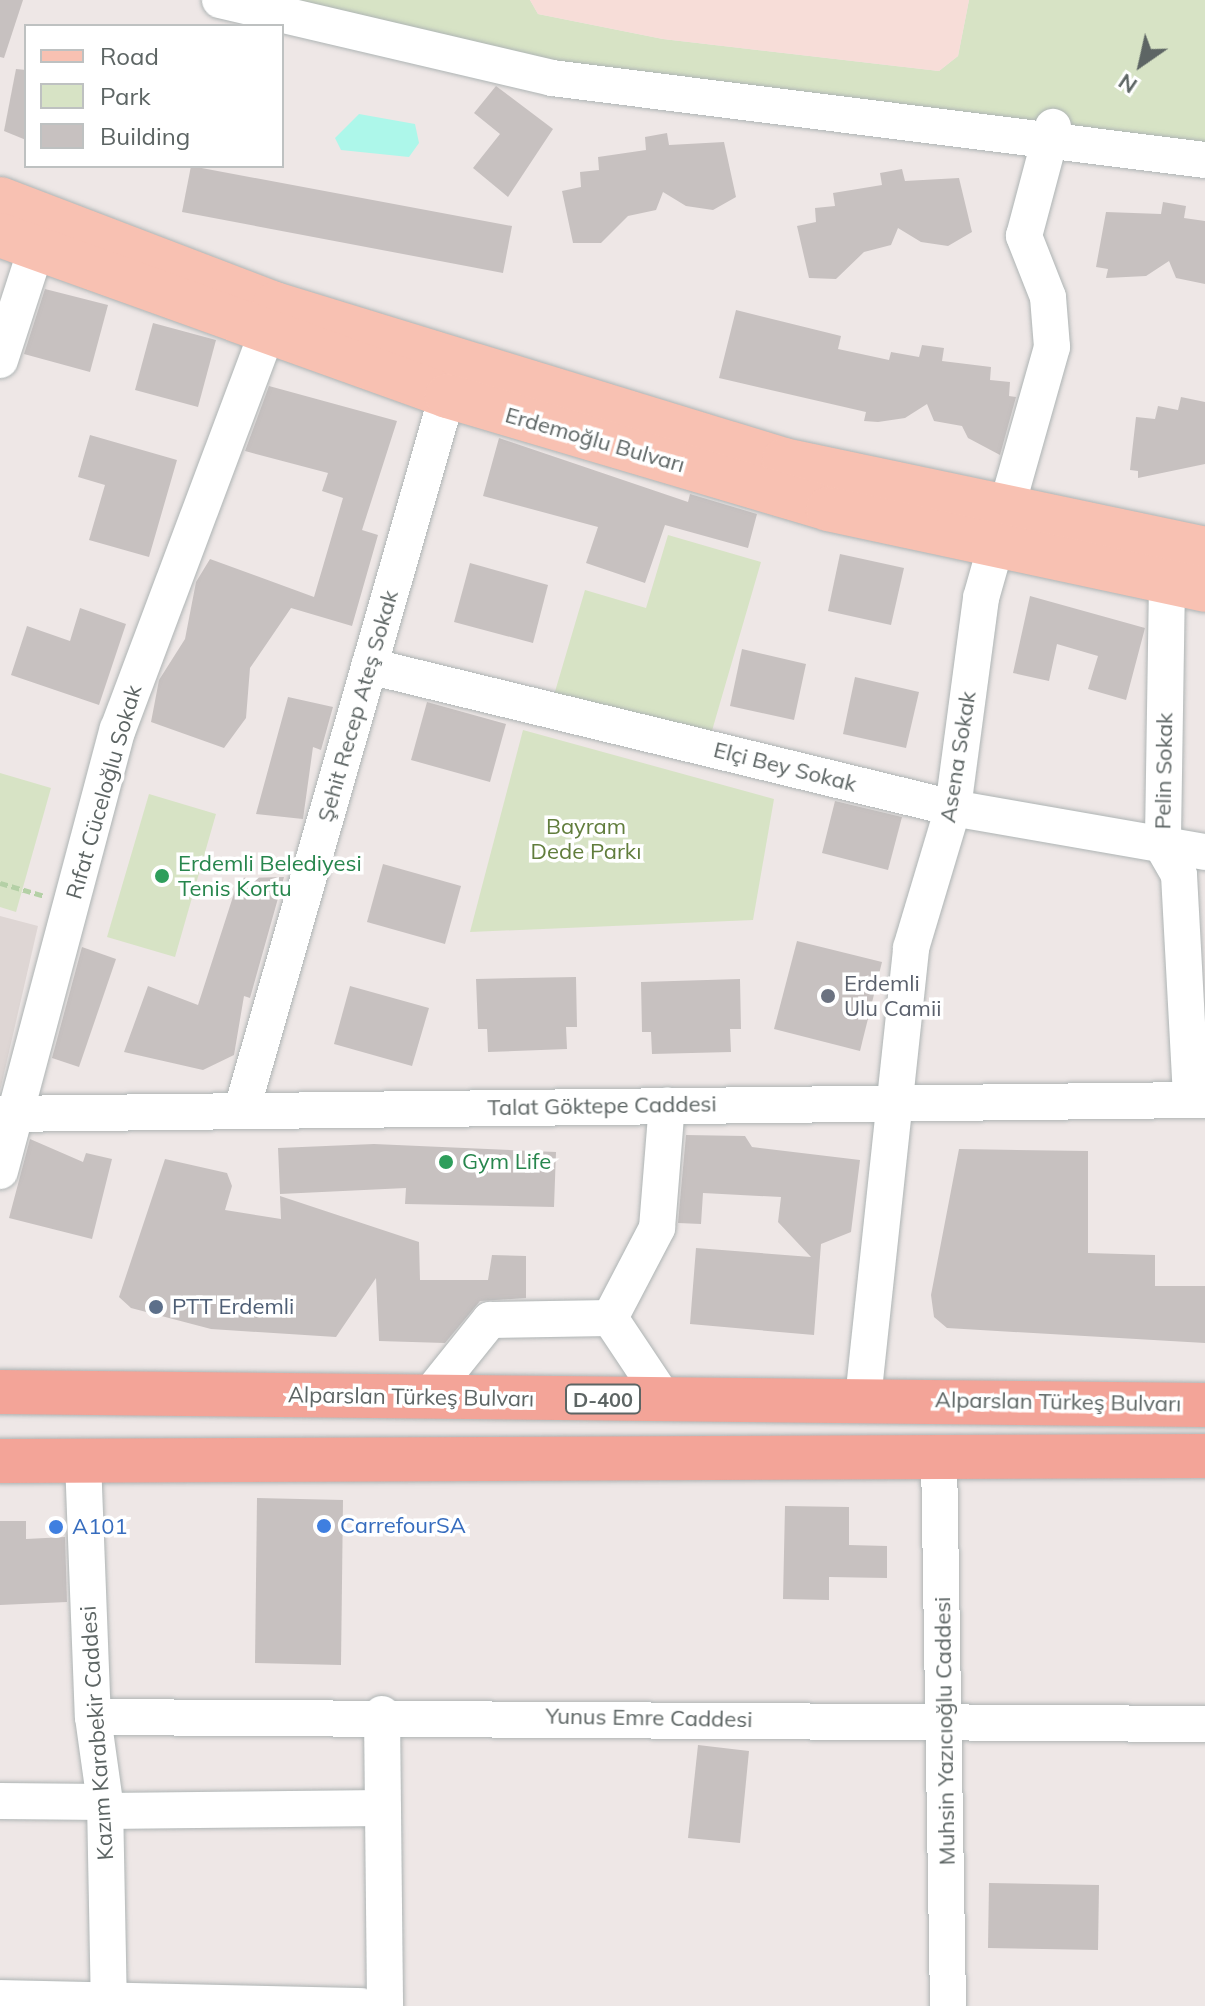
<!DOCTYPE html>
<html>
<head>
<meta charset="utf-8">
<style>
	body { margin:0 }
	#map { position:relative; width:1205px; height:2006px; overflow:hidden; background:#eee7e6; font-family:Mulish,sans-serif }
	div>[style] { position:absolute }
	.education>* { inset:0; background:#ded6d4 }
	.green>* { inset:0; background:#d7e3c5 }
	.sand>* { inset:0; background:#f7ddd8 }
	.water>* { inset:0; background:#adf7ea }
	.building>* { inset:0; background:#c7c1c0 }
	.path>* { height:5px; margin-top:-2.5px; transform-origin:0; background:repeating-linear-gradient(90deg,#b4d0a6 0 8px,transparent 0 12px) }
	.roads { filter:drop-shadow(0 0 2px #aeb4b4) drop-shadow(0 0 2px #aeb4b4) }
	.minor>* { height:36px; margin:-18px; padding:0 18px; transform-origin:18px; border-radius:18px; background:#fff }
	.major>* { height:44px; margin:-22px; padding:0 22px; transform-origin:22px; border-radius:22px; background:#f8c1b2 }
	.highway>* { height:44px; margin:-22px; padding:0 22px; transform-origin:22px; border-radius:22px; background:#f3a498 }
	.dots>* { width:22px; height:22px; translate:-50% -50%; box-sizing:border-box; border:4px solid #fff; border-radius:50% }
	span { translate:-50% -50%; white-space:nowrap; text-align:center; line-height:1.15; -webkit-text-stroke:7px #fff; paint-order:stroke }
	.shield-label span { padding:2px 6px; background:#fff; border:2px solid; border-radius:6px; -webkit-text-stroke-width:0 }
	.shield-label { font-size:20px; color:#5d6564; font-weight:700 }
	.street-label { font-size:22px; color:#5d6564 }
	.park-label { font-size:22px; color:#617d3c }
	.leisure-label { font-size:22px; color:#27864d }
	.left { translate:0 -50%; text-align:left }
	.worship-label { font-size:22px; color:#5b616d }
	.service-label { font-size:22px; color:#4e5e75 }
	.shop-label { font-size:22px; color:#366cbe }
	.legend { position:absolute; left:24px; top:24px; width:260px; height:144px; box-sizing:border-box; background:#fff; border:2px solid #bec1c1; margin:0; padding:10px 14px; list-style:none; font-size:24px; color:#5d6564 }
	.legend li { display:flex; align-items:center; gap:16px; height:40px }
	.legend b { width:40px; border:2px solid #bec1c1 }
	.north { position:absolute; left:1101px; top:24px; width:80px; height:80px; -webkit-text-stroke:6px #fff; paint-order:stroke; rotate:214deg; font-size:22px; font-weight:700; line-height:32px; text-align:center; color:#5d6564 }
	.north::after { content:''; display:block; margin:auto; width:28px; height:36px; background:#5d6564; clip-path:polygon(50% 0,100% 100%,50% 72%,0 100%) }
</style>
</head>
<body>
<div id="map">
	<div class="education">
		<div style="clip-path:polygon(0 916px,38px 926px,0 1091px)"></div>
	</div>
	<div class="green">
		<div style="clip-path:polygon(298px 0,530px 0,538px 14px,663px 39px,939px 71px,958px 56px,969px 0,1205px 0,1205px 149px,547px 67px)"></div>
		<div style="clip-path:polygon(668px 535px,761px 562px,709px 741px,554px 695px,585px 590px,646px 608px)"></div>
		<div style="clip-path:polygon(523px 730px,774px 799px,753px 920px,470px 932px)"></div>
		<div style="clip-path:polygon(0 773px,51px 788px,16px 912px,0 907px)"></div>
		<div style="clip-path:polygon(149px 794px,216px 814px,175px 957px,107px 937px)"></div>
	</div>
	<div class="sand">
		<div style="clip-path:polygon(530px 0,969px 0,958px 56px,939px 71px,663px 39px,538px 14px)"></div>
	</div>
	<div class="water">
		<div style="clip-path:polygon(359px 114px,415px 124px,419px 143px,409px 157px,341px 150px,335px 138px)"></div>
	</div>
	<div class="building">
		<div style="clip-path:polygon(0 0,23px 0,4px 58px,0 57px)"></div>
		<div style="clip-path:polygon(16px 69px,26px 70px,26px 140px,4px 131px)"></div>
		<div style="clip-path:polygon(496px 86px,553px 129px,508px 197px,473px 168px,500px 134px,474px 113px)"></div>
		<div style="clip-path:polygon(667px 133px,669px 145px,724px 142px,736px 197px,713px 210px,686px 206px,663px 192px,656px 210px,628px 216px,601px 243px,573px 243px,562px 191px,581px 187px,580px 172px,599px 170px,598px 157px,646px 150px,645px 137px)"></div>
		<div style="clip-path:polygon(191px 166px,512px 226px,503px 273px,182px 212px)"></div>
		<div style="clip-path:polygon(902px 169px,905px 181px,959px 178px,972px 232px,948px 246px,921px 242px,898px 228px,891px 245px,864px 252px,836px 279px,809px 278px,797px 226px,816px 222px,815px 208px,835px 206px,833px 193px,882px 185px,880px 173px)"></div>
		<div style="clip-path:polygon(1163px 202px,1186px 206px,1184px 218px,1205px 221px,1205px 284px,1176px 278px,1169px 261px,1146px 276px,1106px 278px,1108px 269px,1096px 267px,1106px 212px,1161px 214px)"></div>
		<div style="clip-path:polygon(45px 289px,108px 305px,90px 372px,24px 354px)"></div>
		<div style="clip-path:polygon(736px 310px,841px 336px,838px 349px,889px 360px,891px 352px,919px 357px,922px 345px,944px 348px,942px 361px,991px 367px,990px 380px,1010px 382px,1009px 396px,1016px 397px,1000px 455px,968px 438px,962px 426px,934px 421px,927px 404px,905px 418px,878px 422px,864px 421px,866px 412px,719px 378px)"></div>
		<div style="clip-path:polygon(153px 323px,216px 340px,198px 407px,135px 390px)"></div>
		<div style="clip-path:polygon(269px 386px,397px 421px,362px 530px,378px 535px,352px 626px,291px 608px,250px 668px,246px 718px,224px 748px,151px 722px,159px 680px,185px 639px,196px 582px,210px 559px,314px 597px,343px 498px,322px 491px,328px 473px,245px 451px)"></div>
		<div style="clip-path:polygon(1181px 397px,1205px 402px,1205px 464px,1138px 478px,1138px 471px,1130px 470px,1136px 417px,1155px 419px,1158px 406px,1178px 410px)"></div>
		<div style="clip-path:polygon(90px 435px,177px 460px,149px 557px,89px 540px,105px 485px,78px 477px)"></div>
		<div style="clip-path:polygon(499px 438px,688px 502px,690px 494px,757px 514px,748px 548px,665px 525px,645px 583px,586px 563px,598px 527px,483px 496px)"></div>
		<div style="clip-path:polygon(840px 554px,904px 568px,891px 625px,828px 611px)"></div>
		<div style="clip-path:polygon(470px 563px,548px 585px,533px 643px,454px 622px)"></div>
		<div style="clip-path:polygon(1030px 596px,1145px 628px,1126px 700px,1088px 689px,1098px 656px,1057px 644px,1049px 681px,1013px 673px)"></div>
		<div style="clip-path:polygon(80px 608px,126px 624px,99px 705px,11px 675px,27px 626px,70px 641px)"></div>
		<div style="clip-path:polygon(742px 649px,806px 664px,794px 720px,730px 706px)"></div>
		<div style="clip-path:polygon(855px 677px,919px 692px,906px 748px,843px 734px)"></div>
		<div style="clip-path:polygon(288px 697px,333px 707px,321px 750px,313px 747px,303px 819px,256px 814px)"></div>
		<div style="clip-path:polygon(427px 702px,506px 724px,490px 782px,411px 760px)"></div>
		<div style="clip-path:polygon(835px 801px,902px 817px,888px 870px,822px 853px)"></div>
		<div style="clip-path:polygon(383px 864px,461px 886px,445px 944px,367px 922px)"></div>
		<div style="clip-path:polygon(284px 877px,250px 998px,244px 996px,234px 1055px,203px 1070px,124px 1052px,148px 986px,198px 1005px,239px 878px)"></div>
		<div style="clip-path:polygon(797px 941px,882px 962px,860px 1051px,774px 1029px)"></div>
		<div style="clip-path:polygon(82px 947px,116px 959px,79px 1067px,52px 1058px)"></div>
		<div style="clip-path:polygon(576px 977px,577px 1027px,566px 1027px,567px 1049px,488px 1052px,487px 1029px,478px 1029px,476px 979px)"></div>
		<div style="clip-path:polygon(740px 979px,741px 1029px,730px 1029px,731px 1052px,652px 1054px,651px 1032px,642px 1032px,641px 982px)"></div>
		<div style="clip-path:polygon(350px 986px,429px 1008px,412px 1066px,334px 1044px)"></div>
		<div style="clip-path:polygon(686px 1135px,745px 1136px,752px 1147px,860px 1160px,851px 1232px,821px 1244px,814px 1335px,690px 1324px,696px 1248px,811px 1257px,778px 1222px,781px 1197px,703px 1193px,701px 1224px,678px 1223px)"></div>
		<div style="clip-path:polygon(30px 1139px,83px 1162px,86px 1153px,112px 1159px,92px 1239px,9px 1218px)"></div>
		<div style="clip-path:polygon(374px 1144px,556px 1152px,554px 1207px,405px 1204px,406px 1188px,280px 1194px,278px 1148px)"></div>
		<div style="clip-path:polygon(959px 1149px,1088px 1151px,1088px 1253px,1155px 1255px,1155px 1286px,1205px 1286px,1205px 1343px,947px 1328px,934px 1317px,931px 1295px)"></div>
		<div style="clip-path:polygon(165px 1159px,227px 1173px,232px 1186px,225px 1210px,281px 1219px,280px 1196px,419px 1242px,420px 1280px,488px 1280px,492px 1255px,526px 1256px,526px 1298px,480px 1301px,445px 1343px,379px 1341px,376px 1278px,336px 1337px,211px 1329px,131px 1308px,119px 1297px)"></div>
		<div style="clip-path:polygon(257px 1498px,343px 1500px,341px 1665px,255px 1663px)"></div>
		<div style="clip-path:polygon(785px 1506px,849px 1507px,849px 1545px,887px 1546px,887px 1578px,829px 1577px,829px 1600px,783px 1599px)"></div>
		<div style="clip-path:polygon(0 1521px,26px 1521px,26px 1539px,65px 1537px,67px 1602px,0 1605px)"></div>
		<div style="clip-path:polygon(698px 1745px,749px 1751px,740px 1843px,688px 1838px)"></div>
		<div style="clip-path:polygon(989px 1883px,1099px 1885px,1098px 1950px,988px 1948px)"></div>
	</div>
	<div class="path">
		<div style="left:0;top:883px;width:47px;rotate:16.1deg"></div>
	</div>
	<div class="roads">
		<div class="minor">
			<div style="left:220px;top:0;width:341px;rotate:13.2deg"></div>
			<div style="left:552px;top:78px;width:658px;rotate:7.16deg"></div>
			<div style="left:0;top:360px;width:117px;rotate:-72deg"></div>
			<div style="left:1167px;top:583px;width:264px;rotate:90.9deg"></div>
			<div style="left:1163px;top:847px;width:32px;rotate:60deg"></div>
			<div style="left:1179px;top:875px;width:224px;rotate:86.9deg"></div>
			<div style="left:369px;top:666px;width:601px;rotate:13.67deg"></div>
			<div style="left:953px;top:808px;width:256px;rotate:9.9deg"></div>
			<div style="left:242px;top:1109px;width:742px;rotate:-73.96deg"></div>
			<div style="left:0;top:1114px;width:1205px;rotate:-0.67deg"></div>
			<div style="left:0;top:1171px;width:457px;rotate:-75.1deg"></div>
			<div style="left:118px;top:729px;width:424px;rotate:-69.4deg"></div>
			<div style="left:610px;top:1318px;width:102px;rotate:-62.4deg"></div>
			<div style="left:657px;top:1228px;width:123px;rotate:-85.4deg"></div>
			<div style="left:428px;top:1397px;width:99px;rotate:-51.2deg"></div>
			<div style="left:490px;top:1320px;width:120px;rotate:-1deg"></div>
			<div style="left:610px;top:1318px;width:97px;rotate:56.3deg"></div>
			<div style="left:863px;top:1399px;width:454px;rotate:-83.9deg"></div>
			<div style="left:911px;top:948px;width:146px;rotate:-73.3deg"></div>
			<div style="left:953px;top:808px;width:212px;rotate:-82.4deg"></div>
			<div style="left:981px;top:598px;width:261px;rotate:-74.2deg"></div>
			<div style="left:1052px;top:347px;width:50px;rotate:-94.6deg"></div>
			<div style="left:1048px;top:297px;width:66px;rotate:-111.5deg"></div>
			<div style="left:1024px;top:236px;width:113px;rotate:-75.1deg"></div>
			<div style="left:939px;top:1456px;width:550px;rotate:89.06deg"></div>
			<div style="left:83px;top:1461px;width:256px;rotate:87.8deg"></div>
			<div style="left:93px;top:1717px;width:86px;rotate:82deg"></div>
			<div style="left:105px;top:1802px;width:204px;rotate:88.9deg"></div>
			<div style="left:382px;top:1714px;width:292px;rotate:89.4deg"></div>
			<div style="left:93px;top:1717px;width:1112px;rotate:0.36deg"></div>
			<div style="left:0;top:1801px;width:105px;rotate:0.5deg"></div>
			<div style="left:105px;top:1811px;width:278px;rotate:-0.6deg"></div>
			<div style="left:0;top:1998px;width:361px;rotate:1.3deg"></div>
		</div>
		<div class="major">
			<div style="left:0;top:199px;width:294px;rotate:20.9deg"></div>
			<div style="left:275px;top:304px;width:532px;rotate:17.04deg"></div>
			<div style="left:784px;top:460px;width:430px;rotate:11.9deg"></div>
			<div style="left:0;top:235px;width:475px;rotate:19.8deg"></div>
			<div style="left:447px;top:396px;width:397px;rotate:16.5deg"></div>
			<div style="left:828px;top:509px;width:386px;rotate:12.1deg"></div>
		</div>
		<div class="highway">
			<div style="left:0;top:1392px;width:1205px;rotate:0.62deg"></div>
			<div style="left:0;top:1461px;width:1205px;rotate:-0.24deg"></div>
		</div>
	</div>
	<div class="dots">
		<div style="left:162px;top:876px;background:#2e9e5b"></div>
		<div style="left:828px;top:996px;background:#6b7280"></div>
		<div style="left:446px;top:1162px;background:#2e9e5b"></div>
		<div style="left:156px;top:1307px;background:#5c6f8a"></div>
		<div style="left:324px;top:1526px;background:#3f7fe0"></div>
		<div style="left:56px;top:1527px;background:#3f7fe0"></div>
	</div>
	<div class="shield-label">
		<span style="left:603px;top:1399px">D-400</span>
	</div>
	<div class="street-label">
		<span style="left:595px;top:440px;rotate:16deg">Erdemoğlu Bulvarı</span>
		<span style="left:358px;top:706px;rotate:-74deg">Şehit Recep Ateş Sokak</span>
		<span style="left:958px;top:757px;rotate:-81deg">Asena Sokak</span>
		<span style="left:785px;top:767px;rotate:14deg">Elçi Bey Sokak</span>
		<span style="left:1164px;top:771px;rotate:-89deg">Pelin Sokak</span>
		<span style="left:104px;top:792px;rotate:-74deg">Rıfat Cüceloğlu Sokak</span>
		<span style="left:602px;top:1106px;rotate:-1deg">Talat Göktepe Caddesi</span>
		<span style="left:411px;top:1397px;rotate:1deg">Alparslan Türkeş Bulvarı</span>
		<span style="left:1058px;top:1402px;rotate:1deg">Alparslan Türkeş Bulvarı</span>
		<span style="left:649px;top:1718px;rotate:1deg">Yunus Emre Caddesi</span>
		<span style="left:945px;top:1731px;rotate:-91deg">Muhsin Yazıcıoğlu Caddesi</span>
		<span style="left:97px;top:1733px;rotate:-94deg">Kazım Karabekir Caddesi</span>
	</div>
	<div class="park-label">
		<span style="left:586px;top:839px">Bayram<br>Dede Parkı</span>
	</div>
	<div class="leisure-label">
		<span class="left" style="left:178px;top:876px">Erdemli Belediyesi<br>Tenis Kortu</span>
		<span class="left" style="left:462px;top:1162px">Gym Life</span>
	</div>
	<div class="worship-label">
		<span class="left" style="left:844px;top:996px">Erdemli<br>Ulu Camii</span>
	</div>
	<div class="service-label">
		<span class="left" style="left:172px;top:1307px">PTT Erdemli</span>
	</div>
	<div class="shop-label">
		<span class="left" style="left:340px;top:1526px">CarrefourSA</span>
		<span class="left" style="left:72px;top:1527px">A101</span>
	</div>
	<ul class="legend">
	<li><b style="height:10px;background:#f8c1b2"></b>Road</li>
	<li><b style="height:22px;background:#d7e3c5"></b>Park</li>
	<li><b style="height:22px;background:#c7c1c0"></b>Building</li>
	</ul>
	<div class="north">N</div>
</div>
</body>
</html>
